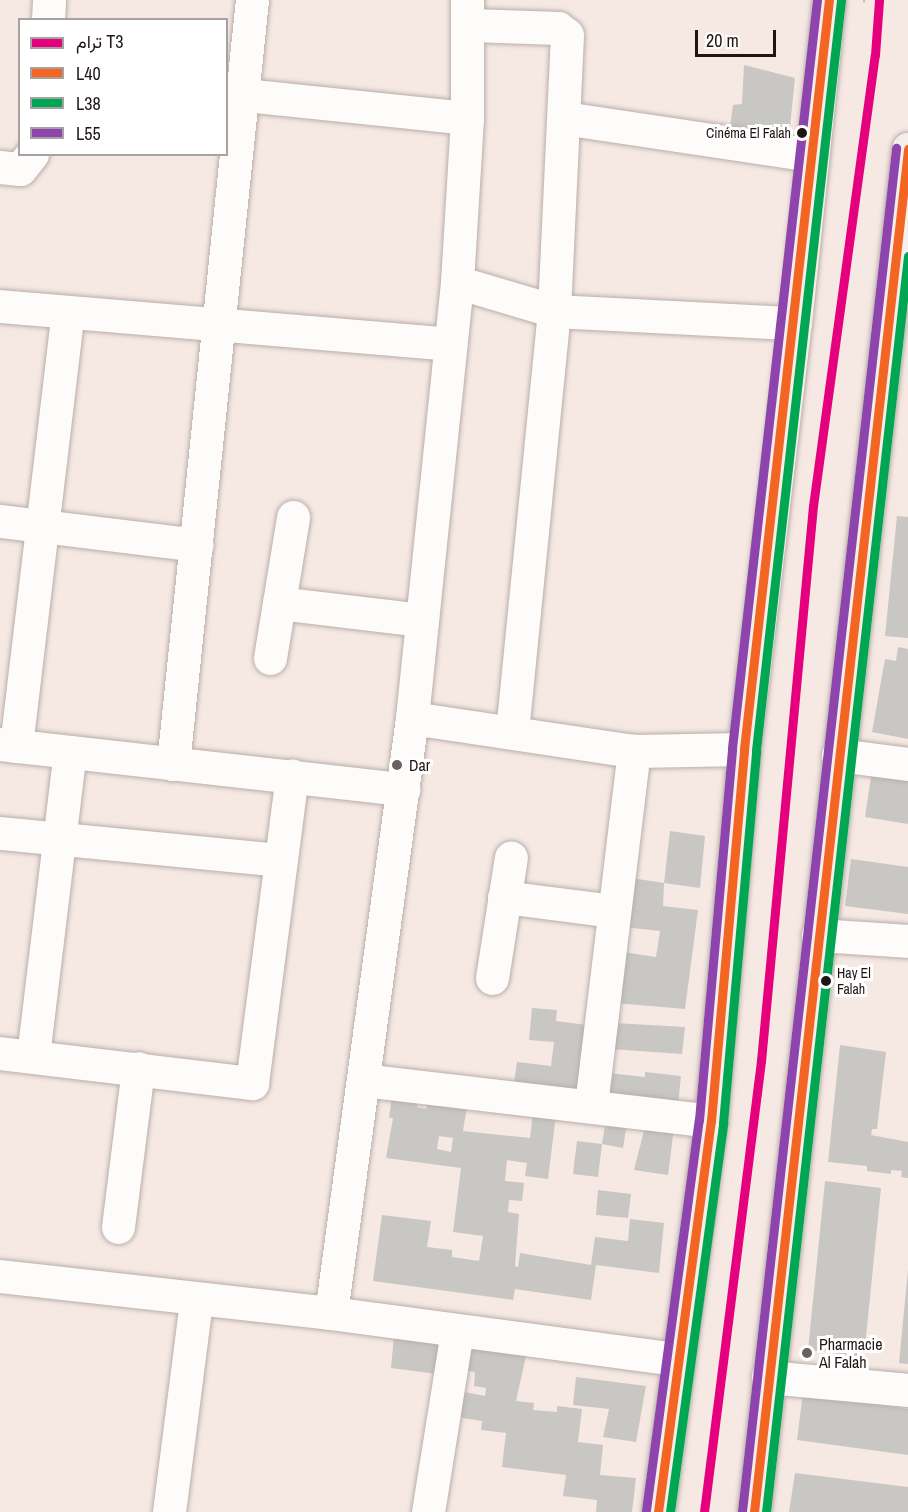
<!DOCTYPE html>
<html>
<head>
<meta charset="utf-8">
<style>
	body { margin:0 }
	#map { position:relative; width:908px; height:1512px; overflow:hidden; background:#f6e8e3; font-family:"Archivo Narrow",Vazirmatn,sans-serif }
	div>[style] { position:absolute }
	.building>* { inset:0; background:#c8c7c4 }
	.roads { filter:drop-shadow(0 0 2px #b8aeaa) drop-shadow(0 0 2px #b8aeaa) }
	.minor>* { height:33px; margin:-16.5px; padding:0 16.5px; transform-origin:16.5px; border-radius:16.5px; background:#fefcfb }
	.major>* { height:33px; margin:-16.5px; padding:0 16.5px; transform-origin:16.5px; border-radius:16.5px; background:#f5eeeb }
	.tram>* { height:1.5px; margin:-0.75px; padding:0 0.75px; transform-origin:0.75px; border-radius:0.75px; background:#c0bdbb }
	.bus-1>* { height:9px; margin:-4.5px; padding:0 4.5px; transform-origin:4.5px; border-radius:4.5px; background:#f26522 }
	.bus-2>* { height:9px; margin:-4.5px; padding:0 4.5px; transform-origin:4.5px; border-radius:4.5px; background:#00a651 }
	.bus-3>* { height:9px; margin:-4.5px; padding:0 4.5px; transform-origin:4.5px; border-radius:4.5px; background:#8e44ad }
	.tram-1>* { height:9px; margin:-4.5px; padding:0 4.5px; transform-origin:4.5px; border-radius:4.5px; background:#e5007d }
	.dots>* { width:16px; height:16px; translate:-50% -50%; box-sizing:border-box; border:3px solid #fff; border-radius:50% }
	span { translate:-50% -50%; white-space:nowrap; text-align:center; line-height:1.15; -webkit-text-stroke:6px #fff; paint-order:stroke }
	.bus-label { font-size:14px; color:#1f1613 }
	.right { translate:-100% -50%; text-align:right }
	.left { translate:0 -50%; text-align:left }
	.poi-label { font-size:16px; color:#1f1613 }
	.legend { position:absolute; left:18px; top:18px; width:210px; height:138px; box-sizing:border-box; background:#fff; border:2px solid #a5a2a1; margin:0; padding:8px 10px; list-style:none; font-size:18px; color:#1f1613 }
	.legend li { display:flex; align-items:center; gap:12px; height:30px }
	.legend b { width:30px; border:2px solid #a5a2a1 }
	.scale { position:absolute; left:695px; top:30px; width:81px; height:27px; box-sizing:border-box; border:3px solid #1f1613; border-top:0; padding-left:8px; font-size:18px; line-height:21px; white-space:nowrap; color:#1f1613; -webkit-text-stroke:4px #fff; paint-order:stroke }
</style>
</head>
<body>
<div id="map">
	<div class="building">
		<div style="clip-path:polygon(744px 65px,795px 78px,789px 137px,729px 133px,733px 105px,742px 104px)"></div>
		<div style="clip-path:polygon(897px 516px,908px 517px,908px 638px,885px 636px)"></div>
		<div style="clip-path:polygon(898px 647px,908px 649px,908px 739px,872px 732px,885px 659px,896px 661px)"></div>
		<div style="clip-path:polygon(872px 770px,908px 775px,908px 824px,865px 817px)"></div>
		<div style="clip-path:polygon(670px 831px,705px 836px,700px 888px,664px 883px)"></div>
		<div style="clip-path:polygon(851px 859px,908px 867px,908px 914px,845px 906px)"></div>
		<div style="clip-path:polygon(631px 878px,664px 883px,663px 906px,698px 910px,685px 1009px,615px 1003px,623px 952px,656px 957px,660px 931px,624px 927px)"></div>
		<div style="clip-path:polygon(532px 1008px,557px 1010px,556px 1021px,587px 1025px,579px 1099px,513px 1090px,517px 1062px,551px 1066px,554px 1042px,529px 1040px)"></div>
		<div style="clip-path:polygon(615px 1023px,685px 1027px,682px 1054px,611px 1049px)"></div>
		<div style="clip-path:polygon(840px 1045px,886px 1052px,877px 1129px,872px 1129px,871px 1135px,908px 1142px,908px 1178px,901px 1177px,902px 1171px,891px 1170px,891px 1174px,867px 1171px,867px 1166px,828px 1162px)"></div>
		<div style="clip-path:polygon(645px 1072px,681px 1076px,678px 1105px,606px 1097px,608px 1073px,645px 1077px)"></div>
		<div style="clip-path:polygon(evenodd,393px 1087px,419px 1090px,417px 1107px,426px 1109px,429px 1096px,468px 1100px,463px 1131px,530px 1138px,533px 1112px,556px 1115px,548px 1179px,525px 1176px,527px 1163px,507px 1160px,505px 1181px,524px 1183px,522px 1201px,509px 1200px,508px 1212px,519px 1214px,515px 1266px,518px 1267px,520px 1253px,591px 1265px,595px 1237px,628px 1241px,630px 1219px,664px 1223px,659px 1273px,596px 1265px,591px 1300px,515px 1289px,513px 1300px,373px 1281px,382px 1215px,431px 1221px,427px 1247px,452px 1250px,452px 1257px,479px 1261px,483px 1236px,453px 1232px,461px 1168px,386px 1158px,393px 1118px,389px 1118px,393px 1087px,439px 1136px,453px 1138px,451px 1152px,437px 1149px,439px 1136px)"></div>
		<div style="clip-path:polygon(648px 1115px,675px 1120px,668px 1175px,634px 1170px)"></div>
		<div style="clip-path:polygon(606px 1119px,627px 1122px,623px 1148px,602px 1144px)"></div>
		<div style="clip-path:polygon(577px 1141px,602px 1144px,598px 1177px,573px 1174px)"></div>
		<div style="clip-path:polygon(825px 1181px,881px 1188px,864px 1357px,808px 1350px)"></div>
		<div style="clip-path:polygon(598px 1190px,631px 1194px,628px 1218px,596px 1215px)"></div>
		<div style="clip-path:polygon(908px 1270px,908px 1364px,899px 1363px)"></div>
		<div style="clip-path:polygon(394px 1335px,441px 1340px,437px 1374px,391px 1368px)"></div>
		<div style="clip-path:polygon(460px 1340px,528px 1347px,516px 1401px,534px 1403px,533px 1410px,557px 1412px,557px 1406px,582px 1409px,578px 1442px,603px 1445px,600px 1475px,636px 1478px,632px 1512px,596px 1512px,597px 1500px,563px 1496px,566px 1475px,502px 1467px,506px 1433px,481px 1430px,482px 1421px,450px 1416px,454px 1390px,485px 1396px,486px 1388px,474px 1386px,475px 1372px,455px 1369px)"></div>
		<div style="clip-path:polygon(576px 1377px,646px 1386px,636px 1442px,603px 1437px,609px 1409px,573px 1405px)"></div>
		<div style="clip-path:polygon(803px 1392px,908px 1409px,908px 1455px,797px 1440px)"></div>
		<div style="clip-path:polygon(795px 1473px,908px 1487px,908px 1512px,789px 1512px)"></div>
	</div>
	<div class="roads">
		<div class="minor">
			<div style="left:48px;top:20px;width:20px;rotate:-87deg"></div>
			<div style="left:470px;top:25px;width:88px;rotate:2deg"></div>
			<div style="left:558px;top:28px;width:11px;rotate:38deg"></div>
			<div style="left:567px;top:35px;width:276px;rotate:92.7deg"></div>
			<div style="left:554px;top:311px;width:423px;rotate:95.7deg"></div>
			<div style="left:226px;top:93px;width:242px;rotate:5.9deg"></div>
			<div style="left:564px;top:118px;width:250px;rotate:8.5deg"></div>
			<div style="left:0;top:167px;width:20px;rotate:6deg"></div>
			<div style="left:20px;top:169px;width:19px;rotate:-51deg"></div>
			<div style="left:457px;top:282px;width:101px;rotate:16.6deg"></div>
			<div style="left:554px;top:311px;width:241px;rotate:2.9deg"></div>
			<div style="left:0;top:306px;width:452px;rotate:4.8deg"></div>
			<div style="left:0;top:521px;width:198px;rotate:6.9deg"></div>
			<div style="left:279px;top:603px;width:144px;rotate:6.8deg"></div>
			<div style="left:270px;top:658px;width:143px;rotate:-80.7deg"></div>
			<div style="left:412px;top:718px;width:224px;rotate:8.5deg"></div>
			<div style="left:634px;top:751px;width:110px;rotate:-1deg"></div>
			<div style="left:0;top:744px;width:406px;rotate:6.4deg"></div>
			<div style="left:16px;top:746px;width:437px;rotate:-83.2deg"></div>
			<div style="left:838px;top:755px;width:71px;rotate:7.3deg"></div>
			<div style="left:173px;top:764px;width:768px;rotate:-84.1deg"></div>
			<div style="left:0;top:833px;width:282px;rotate:5.5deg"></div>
			<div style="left:504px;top:897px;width:111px;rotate:7.3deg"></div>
			<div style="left:818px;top:935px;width:90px;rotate:3.8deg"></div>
			<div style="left:492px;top:978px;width:122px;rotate:-81.1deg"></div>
			<div style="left:0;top:1053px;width:254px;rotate:6.8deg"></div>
			<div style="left:252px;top:1083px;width:310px;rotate:-82.6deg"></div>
			<div style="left:33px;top:1056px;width:306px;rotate:-83.1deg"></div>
			<div style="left:363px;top:1080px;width:350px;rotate:6.7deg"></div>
			<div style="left:591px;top:1105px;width:357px;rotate:-83.1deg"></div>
			<div style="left:118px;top:1227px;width:160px;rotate:-82.8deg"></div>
			<div style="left:0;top:1276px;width:333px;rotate:6.4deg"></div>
			<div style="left:331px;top:1313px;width:349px;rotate:7.6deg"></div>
			<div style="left:331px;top:1313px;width:600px;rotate:-82.25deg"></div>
			<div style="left:412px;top:718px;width:438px;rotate:-84.1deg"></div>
			<div style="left:457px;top:282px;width:164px;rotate:-86.5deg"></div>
			<div style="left:467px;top:118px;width:118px;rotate:-90deg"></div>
			<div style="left:768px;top:1377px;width:141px;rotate:5.3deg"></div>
			<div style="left:169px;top:1512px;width:213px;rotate:-82.7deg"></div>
			<div style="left:428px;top:1512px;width:183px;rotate:-80.9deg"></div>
		</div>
		<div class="major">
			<div style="left:658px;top:1512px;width:395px;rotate:-82.3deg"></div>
			<div style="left:711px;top:1121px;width:373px;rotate:-84.9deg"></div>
			<div style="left:744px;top:749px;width:429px;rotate:-83.2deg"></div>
			<div style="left:795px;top:323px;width:325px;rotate:-84deg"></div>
			<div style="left:754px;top:1512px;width:1372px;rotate:-83.55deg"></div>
		</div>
	</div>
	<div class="tram">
		<div style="left:864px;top:2px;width:2px;rotate:-90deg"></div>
		<div style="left:880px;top:2px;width:2px;rotate:-90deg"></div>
	</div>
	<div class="bus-1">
		<div style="left:658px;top:1512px;width:395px;rotate:-82.3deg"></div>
		<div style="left:711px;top:1121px;width:373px;rotate:-84.9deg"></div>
		<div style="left:744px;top:749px;width:754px;rotate:-83.53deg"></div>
		<div style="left:754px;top:1512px;width:1372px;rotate:-83.55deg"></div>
	</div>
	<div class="bus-2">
		<div style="left:670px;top:1512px;width:393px;rotate:-82.2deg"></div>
		<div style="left:723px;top:1123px;width:374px;rotate:-84.9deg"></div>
		<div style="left:756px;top:750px;width:754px;rotate:-83.53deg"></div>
		<div style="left:766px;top:1512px;width:1264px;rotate:-83.55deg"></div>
	</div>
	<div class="bus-3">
		<div style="left:646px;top:1510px;width:394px;rotate:-82.3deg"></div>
		<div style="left:699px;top:1120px;width:373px;rotate:-84.9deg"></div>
		<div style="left:732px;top:748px;width:753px;rotate:-83.52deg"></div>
		<div style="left:742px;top:1511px;width:1372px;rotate:-83.55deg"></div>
	</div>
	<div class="tram-1">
		<div style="left:704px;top:1512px;width:455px;rotate:-82.8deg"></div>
		<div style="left:761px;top:1061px;width:557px;rotate:-84.65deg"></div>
		<div style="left:813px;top:506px;width:455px;rotate:-82.2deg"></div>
		<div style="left:875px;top:55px;width:55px;rotate:-85.8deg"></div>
	</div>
	<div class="dots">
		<div style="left:802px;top:133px;background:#1f1613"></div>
		<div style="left:397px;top:765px;background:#6a605c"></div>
		<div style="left:826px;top:981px;background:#1f1613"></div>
		<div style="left:807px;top:1353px;background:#6a605c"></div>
	</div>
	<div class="bus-label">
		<span class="right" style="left:791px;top:133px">Cinéma El Falah</span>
		<span class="left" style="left:837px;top:981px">Hay El<br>Falah</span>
	</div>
	<div class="poi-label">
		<span class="left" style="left:409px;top:765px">Dar</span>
		<span class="left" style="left:819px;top:1353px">Pharmacie<br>Al Falah</span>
	</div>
	<ul class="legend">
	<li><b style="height:8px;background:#e5007d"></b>ترام T3</li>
	<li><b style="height:8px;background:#f26522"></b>L40</li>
	<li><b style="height:8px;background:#00a651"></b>L38</li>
	<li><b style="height:8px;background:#8e44ad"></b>L55</li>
	</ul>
	<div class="scale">20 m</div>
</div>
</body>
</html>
